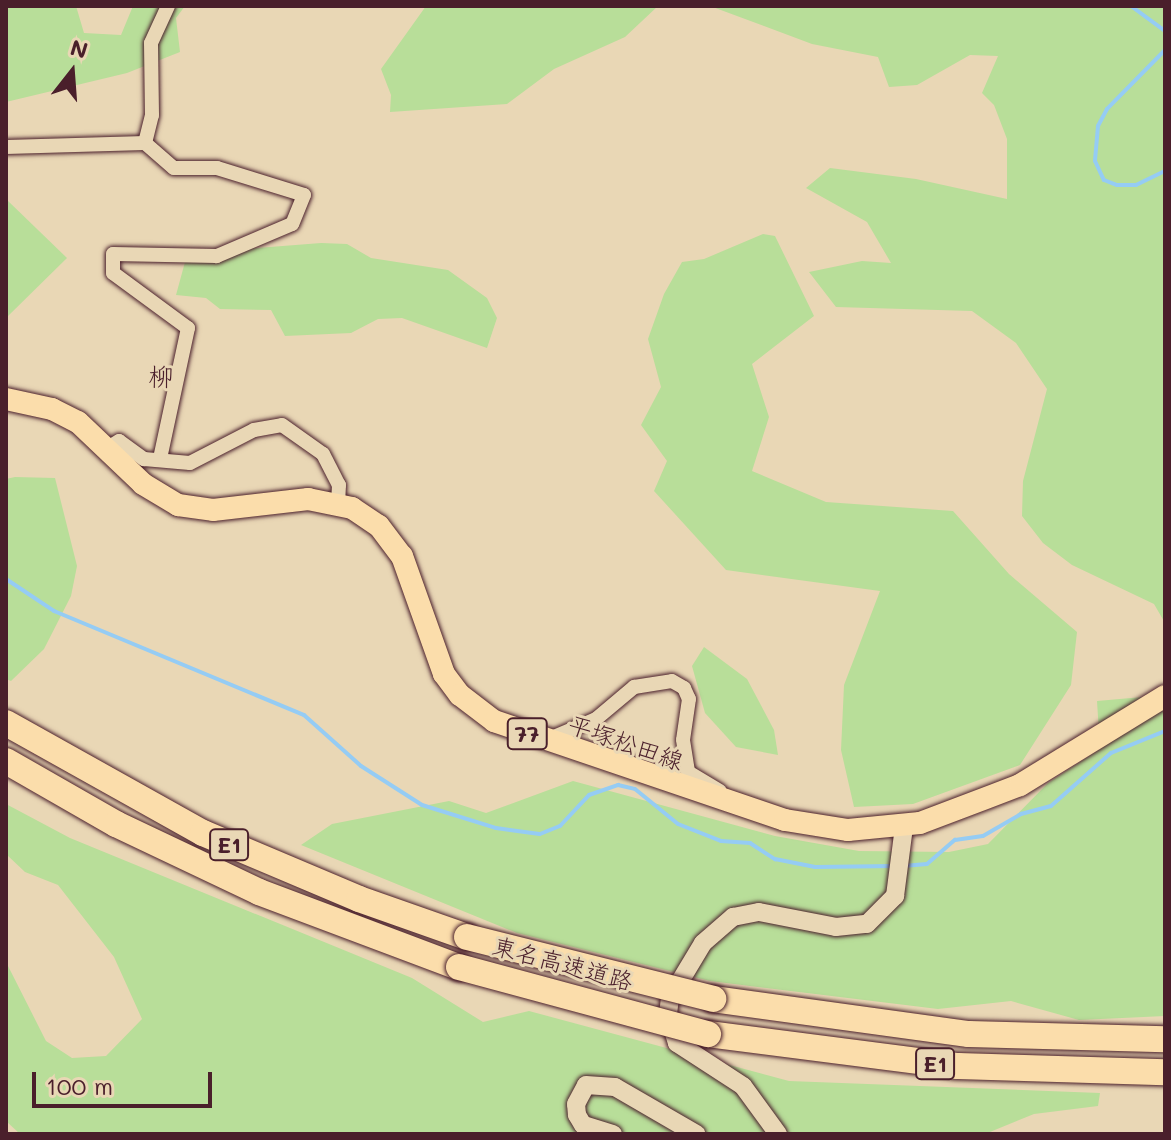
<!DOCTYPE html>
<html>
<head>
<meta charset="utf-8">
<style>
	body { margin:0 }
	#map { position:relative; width:1171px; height:1140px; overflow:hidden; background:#e9d7b5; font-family:Mali,"Klee One",sans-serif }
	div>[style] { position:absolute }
	.green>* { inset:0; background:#b8de99 }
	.stream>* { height:4px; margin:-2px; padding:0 2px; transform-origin:2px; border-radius:2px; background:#95ccf4 }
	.roads { filter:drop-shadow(0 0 2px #4a1f2b) drop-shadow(0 0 2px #4a1f2b) }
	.minor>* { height:14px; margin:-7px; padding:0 7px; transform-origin:7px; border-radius:7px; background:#e9d7b5 }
	.tertiary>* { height:18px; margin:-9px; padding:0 9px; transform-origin:9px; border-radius:9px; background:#e9d7b5 }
	.primary>* { height:22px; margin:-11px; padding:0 11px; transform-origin:11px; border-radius:11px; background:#fbddab }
	.motorway>* { height:26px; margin:-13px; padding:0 13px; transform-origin:13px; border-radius:13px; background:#fbddab }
	.bridges { filter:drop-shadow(0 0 2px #4a1f2b) drop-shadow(0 0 2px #4a1f2b) }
	.motorway-bridge>* { height:26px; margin:-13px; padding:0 13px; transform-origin:13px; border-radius:13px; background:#fbddab }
	span { translate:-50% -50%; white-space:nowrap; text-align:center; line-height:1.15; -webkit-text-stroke:6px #e9d7b5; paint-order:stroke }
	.shield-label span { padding:2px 6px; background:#e9d7b5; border:2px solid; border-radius:6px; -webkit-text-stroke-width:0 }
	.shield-label { font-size:22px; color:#4a1f2b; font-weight:700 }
	.street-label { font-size:24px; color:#4a1f2b }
	.neighbourhood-label { font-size:26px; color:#4a1f2b }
	.frame { position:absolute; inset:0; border:8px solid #4a1f2b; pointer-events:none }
	.north { position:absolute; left:32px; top:32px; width:80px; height:80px; -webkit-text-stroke:6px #e9d7b5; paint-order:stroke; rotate:17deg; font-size:22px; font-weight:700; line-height:32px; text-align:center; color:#4a1f2b }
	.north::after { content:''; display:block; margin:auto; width:28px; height:36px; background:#4a1f2b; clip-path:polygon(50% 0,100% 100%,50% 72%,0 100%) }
	.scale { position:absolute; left:32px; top:1072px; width:180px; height:36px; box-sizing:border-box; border:4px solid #4a1f2b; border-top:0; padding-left:10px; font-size:24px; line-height:28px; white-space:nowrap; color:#4a1f2b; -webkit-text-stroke:6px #e9d7b5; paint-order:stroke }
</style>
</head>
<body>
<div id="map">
	<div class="green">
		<div style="clip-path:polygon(6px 6px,76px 6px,84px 33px,121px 35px,133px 6px,185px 6px,176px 18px,180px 52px,127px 73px,6px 102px)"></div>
		<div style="clip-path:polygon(426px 6px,658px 6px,625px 37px,554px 69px,507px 104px,390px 112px,391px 95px,381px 69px)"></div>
		<div style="clip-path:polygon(710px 6px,1165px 6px,1165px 623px,1154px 604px,1072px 565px,1043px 543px,1022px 516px,1023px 481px,1047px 389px,1016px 343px,972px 311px,836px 307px,809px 272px,862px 261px,891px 263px,867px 222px,806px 188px,830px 168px,916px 179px,1007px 199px,1007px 139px,994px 105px,982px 93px,998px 56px,970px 55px,917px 85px,889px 87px,878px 57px,812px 44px)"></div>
		<div style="clip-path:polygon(7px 200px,67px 258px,6px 318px,6px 201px)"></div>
		<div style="clip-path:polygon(763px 234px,775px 236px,814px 316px,752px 364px,769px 417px,752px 471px,826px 502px,953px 511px,1009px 574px,1077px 632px,1071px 685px,1020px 765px,913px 804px,854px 807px,841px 750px,844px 685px,880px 591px,726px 570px,654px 491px,667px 461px,641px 425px,661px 387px,648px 339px,664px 294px,682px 262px,704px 259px)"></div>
		<div style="clip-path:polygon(321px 243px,347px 244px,371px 258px,448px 270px,487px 298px,497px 318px,487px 348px,402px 318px,378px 319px,351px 333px,285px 336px,271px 310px,220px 309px,206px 298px,176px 295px,185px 262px,230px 250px)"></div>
		<div style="clip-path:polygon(15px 477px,55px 478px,77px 566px,71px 596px,44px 649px,11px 681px,6px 679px,6px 479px)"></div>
		<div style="clip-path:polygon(704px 647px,747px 679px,774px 730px,778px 755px,736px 747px,705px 713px,692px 666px)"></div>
		<div style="clip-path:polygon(1165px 695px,1165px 1016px,1079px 1020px,1011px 1001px,938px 1009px,710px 981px,517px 933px,301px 845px,332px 824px,449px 801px,486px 813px,573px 781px,775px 836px,859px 851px,949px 852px,988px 844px,1048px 783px,1100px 749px,1097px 701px)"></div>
		<div style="clip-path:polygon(6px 804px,70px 838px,412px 978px,483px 1022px,529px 1011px,789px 1081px,1100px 1093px,1098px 1106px,1034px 1114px,985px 1134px,20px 1134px,6px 1121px,6px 962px,46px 1041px,72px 1058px,106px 1056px,142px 1019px,114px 957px,58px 885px,25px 872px,6px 854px)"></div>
	</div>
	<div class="stream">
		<div style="left:1131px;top:6px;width:42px;rotate:36.3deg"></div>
		<div style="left:1165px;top:50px;width:83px;rotate:134.5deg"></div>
		<div style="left:1107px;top:109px;width:19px;rotate:118deg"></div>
		<div style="left:1098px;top:126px;width:35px;rotate:95deg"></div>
		<div style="left:1095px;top:161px;width:21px;rotate:65deg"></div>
		<div style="left:1104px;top:180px;width:14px;rotate:21deg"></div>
		<div style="left:1117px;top:185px;width:19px"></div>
		<div style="left:1136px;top:185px;width:32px;rotate:-26deg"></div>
		<div style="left:6px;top:579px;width:58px;rotate:33.7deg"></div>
		<div style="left:54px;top:611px;width:271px;rotate:22.6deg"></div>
		<div style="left:304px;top:715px;width:76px;rotate:41.8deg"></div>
		<div style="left:361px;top:766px;width:72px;rotate:32.6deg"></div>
		<div style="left:422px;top:805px;width:77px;rotate:17.3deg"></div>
		<div style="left:496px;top:828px;width:44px;rotate:7.8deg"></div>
		<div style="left:540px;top:834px;width:22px;rotate:-22deg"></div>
		<div style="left:560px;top:826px;width:42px;rotate:-46.9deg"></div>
		<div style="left:589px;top:795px;width:31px;rotate:-19deg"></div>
		<div style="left:618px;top:785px;width:17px;rotate:13deg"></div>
		<div style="left:635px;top:789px;width:55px;rotate:39.1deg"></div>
		<div style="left:678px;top:824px;width:46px;rotate:21.6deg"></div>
		<div style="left:721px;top:841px;width:29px;rotate:4deg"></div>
		<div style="left:750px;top:843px;width:30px;rotate:33deg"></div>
		<div style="left:775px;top:859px;width:41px;rotate:11.3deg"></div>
		<div style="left:815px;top:867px;width:80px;rotate:-0.7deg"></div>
		<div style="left:903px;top:866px;width:24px;rotate:-5deg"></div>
		<div style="left:927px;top:864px;width:37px;rotate:-41deg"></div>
		<div style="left:955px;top:840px;width:28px;rotate:-8deg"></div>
		<div style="left:983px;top:836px;width:44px;rotate:-30.1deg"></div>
		<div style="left:1021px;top:814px;width:31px;rotate:-15deg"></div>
		<div style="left:1051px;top:806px;width:80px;rotate:-41.5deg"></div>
		<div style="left:1111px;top:753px;width:58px;rotate:-22.2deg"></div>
	</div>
	<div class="roads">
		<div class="minor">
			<div style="left:145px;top:143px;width:29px;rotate:-76deg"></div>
			<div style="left:152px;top:115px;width:72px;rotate:-90.8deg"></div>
			<div style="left:151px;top:43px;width:41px;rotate:-65.3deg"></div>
			<div style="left:6px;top:147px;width:139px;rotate:-1.6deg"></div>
			<div style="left:145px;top:143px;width:38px;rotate:41deg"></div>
			<div style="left:174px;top:168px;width:43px"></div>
			<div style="left:217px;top:168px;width:91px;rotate:17.2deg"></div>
			<div style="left:304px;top:195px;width:31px;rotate:112deg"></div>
			<div style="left:292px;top:224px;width:82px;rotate:156.9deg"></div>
			<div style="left:217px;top:256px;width:104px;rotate:-178.9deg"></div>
			<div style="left:113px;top:254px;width:19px;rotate:90deg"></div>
			<div style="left:113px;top:273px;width:93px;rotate:36.3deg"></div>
			<div style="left:188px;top:328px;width:134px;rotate:102.1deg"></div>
			<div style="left:107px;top:448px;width:14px;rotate:-30deg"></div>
			<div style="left:119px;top:441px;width:31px;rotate:36deg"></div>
			<div style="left:144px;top:459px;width:46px;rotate:5deg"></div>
			<div style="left:190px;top:463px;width:72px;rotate:-27.3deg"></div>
			<div style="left:254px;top:430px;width:28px;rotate:-10deg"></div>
			<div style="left:282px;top:425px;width:50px;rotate:35.3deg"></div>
			<div style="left:323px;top:454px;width:35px;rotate:63deg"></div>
			<div style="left:339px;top:485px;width:18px;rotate:93deg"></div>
			<div style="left:547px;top:740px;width:53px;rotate:-23.2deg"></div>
			<div style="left:596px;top:719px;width:50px;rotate:-40.1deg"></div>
			<div style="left:634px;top:687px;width:38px;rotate:-9deg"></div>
			<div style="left:672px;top:681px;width:14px;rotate:30deg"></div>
			<div style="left:684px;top:688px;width:12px;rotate:66deg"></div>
			<div style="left:689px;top:699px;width:41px;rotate:98.3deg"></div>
			<div style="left:683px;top:740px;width:32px;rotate:81deg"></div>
			<div style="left:688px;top:772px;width:37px;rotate:31deg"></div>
		</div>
		<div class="tertiary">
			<div style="left:613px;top:1134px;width:31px;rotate:-163deg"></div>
			<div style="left:583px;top:1125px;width:12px;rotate:-121deg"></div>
			<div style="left:577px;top:1115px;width:11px;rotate:-95deg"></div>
			<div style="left:576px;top:1104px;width:21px;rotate:-62deg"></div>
			<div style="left:586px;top:1085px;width:29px;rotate:4deg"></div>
			<div style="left:615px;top:1087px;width:94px;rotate:30.1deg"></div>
			<div style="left:778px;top:1134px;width:59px;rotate:-126.1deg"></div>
			<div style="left:743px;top:1086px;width:79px;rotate:-146.9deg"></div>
			<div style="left:677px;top:1043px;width:30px;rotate:-107deg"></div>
			<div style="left:668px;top:1014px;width:16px;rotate:-83deg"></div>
			<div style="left:670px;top:998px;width:64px;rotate:-59deg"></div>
			<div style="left:703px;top:943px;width:40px;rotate:-41deg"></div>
			<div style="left:733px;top:917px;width:26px;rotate:-11deg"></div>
			<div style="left:759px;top:912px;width:78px;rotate:11deg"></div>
			<div style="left:836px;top:927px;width:31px;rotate:-6deg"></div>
			<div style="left:867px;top:924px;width:40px;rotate:-45deg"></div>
			<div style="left:895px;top:896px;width:70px;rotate:-82.6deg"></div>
		</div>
		<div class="primary">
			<div style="left:6px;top:399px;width:47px;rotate:12.3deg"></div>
			<div style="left:52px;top:409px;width:29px;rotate:27deg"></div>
			<div style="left:78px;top:422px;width:90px;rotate:43.6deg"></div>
			<div style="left:143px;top:484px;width:41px;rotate:31deg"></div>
			<div style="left:178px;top:505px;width:35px;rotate:8deg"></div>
			<div style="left:213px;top:510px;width:96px;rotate:-6.6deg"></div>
			<div style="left:308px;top:499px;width:45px;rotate:11.6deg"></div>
			<div style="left:352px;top:508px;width:32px;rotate:34deg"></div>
			<div style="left:379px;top:526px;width:38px;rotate:53deg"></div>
			<div style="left:402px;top:556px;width:125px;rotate:70.4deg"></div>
			<div style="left:444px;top:674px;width:26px;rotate:53deg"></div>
			<div style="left:460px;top:695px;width:43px;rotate:37.4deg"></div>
			<div style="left:494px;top:721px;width:307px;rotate:18.8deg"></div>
			<div style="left:785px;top:820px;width:64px;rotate:9deg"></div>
			<div style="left:848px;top:830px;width:72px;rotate:-5.6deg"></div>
			<div style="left:920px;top:823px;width:107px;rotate:-20.8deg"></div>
			<div style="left:1020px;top:785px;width:170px;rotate:-31.5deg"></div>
		</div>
		<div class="motorway">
			<div style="left:6px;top:723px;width:226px;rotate:29.2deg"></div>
			<div style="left:203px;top:833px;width:169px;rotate:22.9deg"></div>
			<div style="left:359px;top:899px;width:114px;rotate:19.4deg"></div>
			<div style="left:6px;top:761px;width:127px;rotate:29.8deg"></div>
			<div style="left:116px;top:824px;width:158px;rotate:25.4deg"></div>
			<div style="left:259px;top:892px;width:214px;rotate:20.6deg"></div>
			<div style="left:713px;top:999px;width:258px;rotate:7.8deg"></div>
			<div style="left:969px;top:1034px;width:196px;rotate:1.5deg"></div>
			<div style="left:708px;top:1034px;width:252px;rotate:7.3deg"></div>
			<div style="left:958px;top:1066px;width:207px;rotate:1.7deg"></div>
		</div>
	</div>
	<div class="bridges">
		<div class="motorway-bridge">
			<div style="left:467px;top:937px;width:254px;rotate:14.1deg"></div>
			<div style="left:459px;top:967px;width:258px;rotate:15.1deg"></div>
		</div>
	</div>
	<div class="shield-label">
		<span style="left:527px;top:734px">77</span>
		<span style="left:229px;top:845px">E1</span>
		<span style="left:935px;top:1064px">E1</span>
	</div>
	<div class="street-label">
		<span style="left:626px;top:742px;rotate:19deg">平塚松田線</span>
		<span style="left:563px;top:963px;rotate:15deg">東名高速道路</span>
	</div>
	<div class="neighbourhood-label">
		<span style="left:161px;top:377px">柳</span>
	</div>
	<div class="frame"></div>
	<div class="north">N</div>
	<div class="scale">100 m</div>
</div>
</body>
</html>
